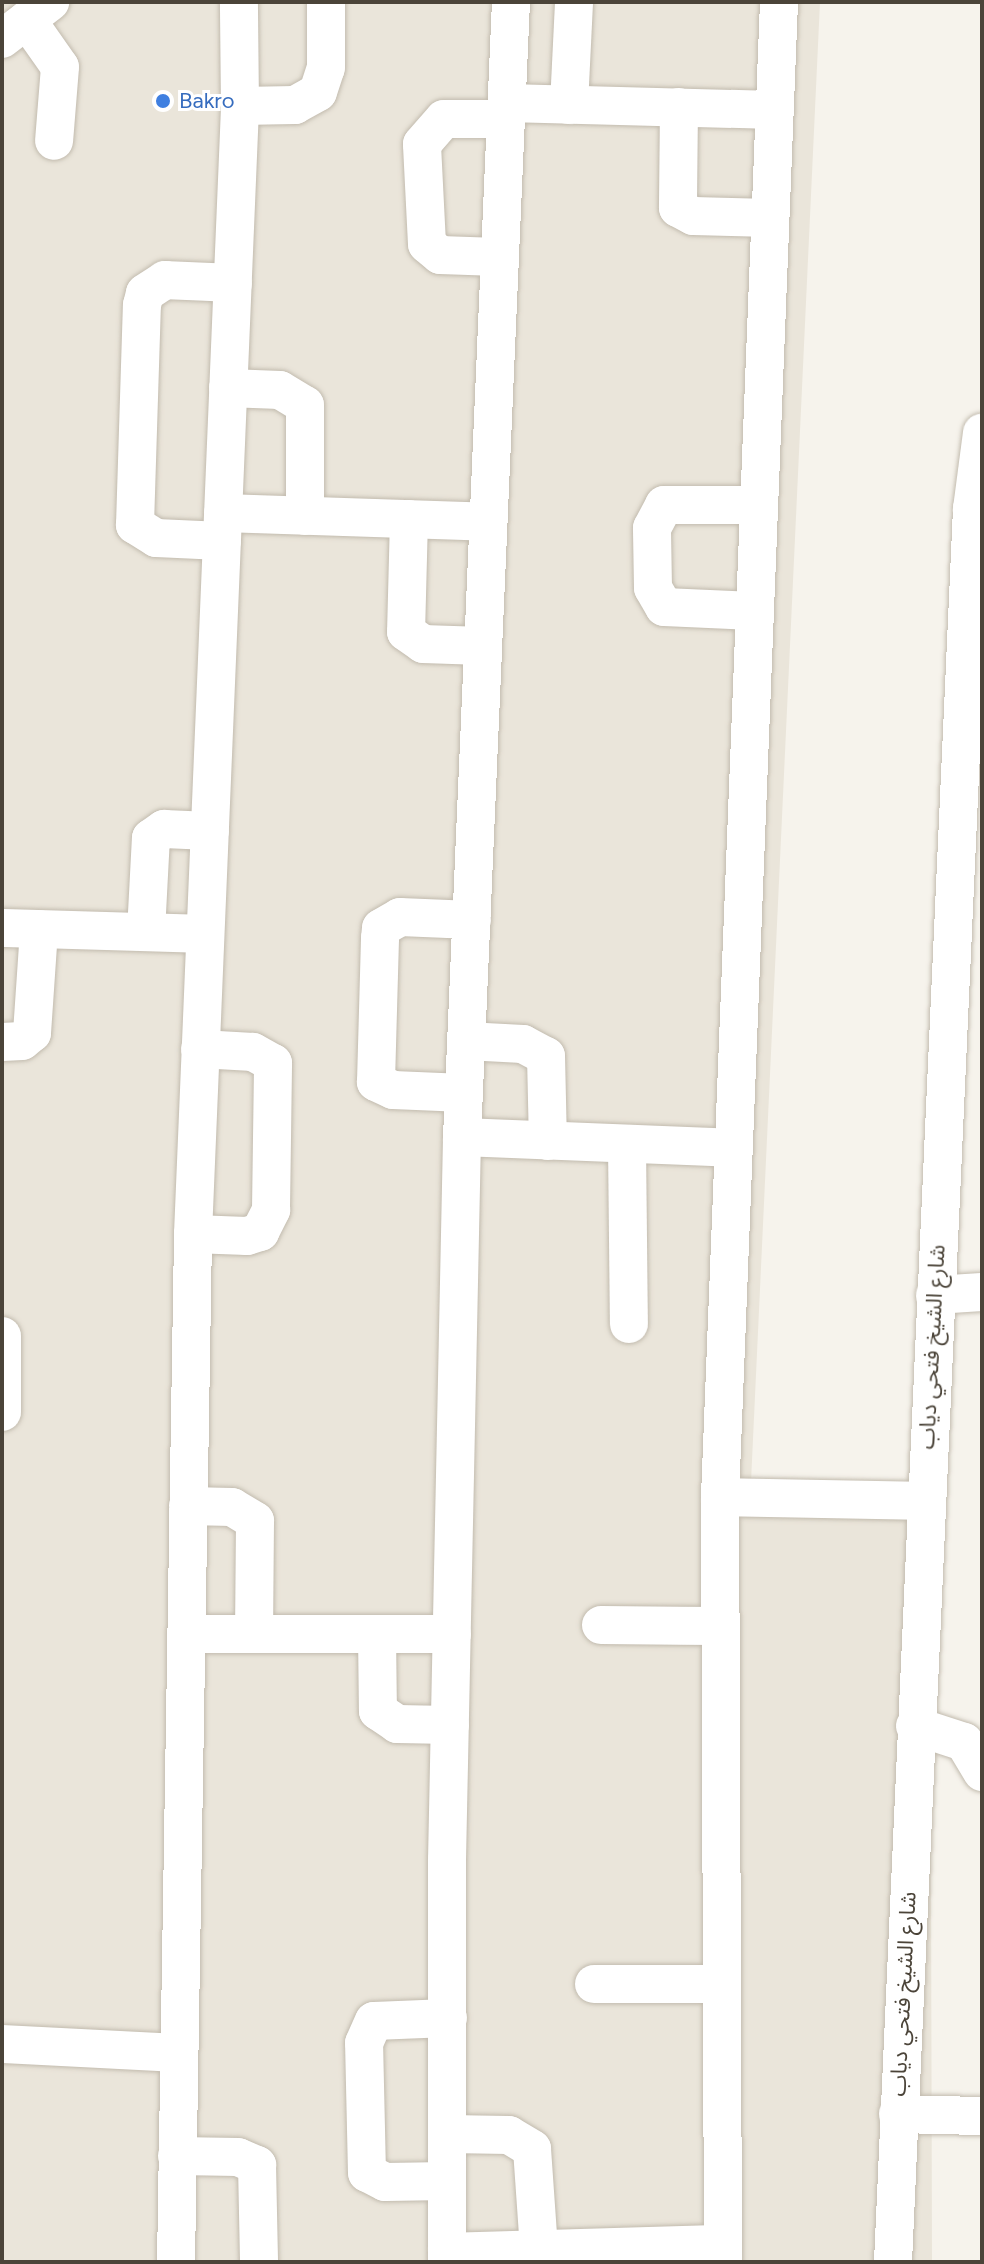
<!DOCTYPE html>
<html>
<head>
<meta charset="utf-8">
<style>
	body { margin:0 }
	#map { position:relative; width:984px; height:2264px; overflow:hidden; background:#f6f3ec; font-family:Figtree,"Noto Sans Arabic",sans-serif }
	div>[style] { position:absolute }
	.residential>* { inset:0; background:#eae5da }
	.roads { filter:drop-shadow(0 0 2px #c2bbae) drop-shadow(0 0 2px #c2bbae) }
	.minor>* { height:38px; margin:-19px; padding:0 19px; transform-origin:19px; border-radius:19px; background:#fff }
	.dots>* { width:22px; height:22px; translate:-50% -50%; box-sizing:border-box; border:4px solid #fff; border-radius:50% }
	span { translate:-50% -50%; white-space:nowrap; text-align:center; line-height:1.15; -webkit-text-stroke:6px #fff; paint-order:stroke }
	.shop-label { font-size:22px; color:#366cbe }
	.left { translate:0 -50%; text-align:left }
	.street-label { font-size:22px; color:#4b4439 }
	.frame { position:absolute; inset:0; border:4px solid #4b4439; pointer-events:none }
</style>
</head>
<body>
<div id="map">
	<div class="residential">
		<div style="clip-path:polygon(2px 2px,820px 2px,751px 1482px,930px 1485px,932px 2262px,2px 2262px)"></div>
	</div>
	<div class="roads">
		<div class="minor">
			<div style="left:27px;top:20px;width:57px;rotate:54.9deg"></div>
			<div style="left:60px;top:67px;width:74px;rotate:94.6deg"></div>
			<div style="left:2px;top:39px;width:61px;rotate:-37.6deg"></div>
			<div style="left:507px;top:103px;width:268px;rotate:1.5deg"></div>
			<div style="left:569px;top:105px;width:103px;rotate:-87.2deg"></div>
			<div style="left:240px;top:106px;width:55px;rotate:-1deg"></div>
			<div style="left:295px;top:105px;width:26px;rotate:-29deg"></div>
			<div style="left:318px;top:92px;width:25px;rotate:-72deg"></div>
			<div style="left:326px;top:68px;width:66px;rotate:-90deg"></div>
			<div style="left:679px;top:107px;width:101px;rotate:90.6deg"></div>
			<div style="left:678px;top:208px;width:17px;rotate:28deg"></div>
			<div style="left:693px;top:216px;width:77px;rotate:1.5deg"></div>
			<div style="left:498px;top:257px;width:58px;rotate:-178deg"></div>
			<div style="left:440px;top:255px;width:17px;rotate:-140deg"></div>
			<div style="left:427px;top:244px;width:100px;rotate:-92.9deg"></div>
			<div style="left:422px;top:144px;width:33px;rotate:-49deg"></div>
			<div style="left:444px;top:119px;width:62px"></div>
			<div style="left:228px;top:388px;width:52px;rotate:2.2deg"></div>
			<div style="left:280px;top:390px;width:29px;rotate:31deg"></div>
			<div style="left:305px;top:405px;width:111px;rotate:90deg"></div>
			<div style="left:223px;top:513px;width:265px;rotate:1.9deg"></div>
			<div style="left:409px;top:519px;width:113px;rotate:91.5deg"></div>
			<div style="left:406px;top:632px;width:21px;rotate:35deg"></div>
			<div style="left:423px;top:644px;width:60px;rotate:1.9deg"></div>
			<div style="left:222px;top:541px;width:66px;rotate:-177.4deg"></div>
			<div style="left:156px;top:538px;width:25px;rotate:-148deg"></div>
			<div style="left:135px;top:525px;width:220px;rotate:-88.2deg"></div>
			<div style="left:142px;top:305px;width:12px;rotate:-76deg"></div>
			<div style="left:145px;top:293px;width:24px;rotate:-33deg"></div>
			<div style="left:165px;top:280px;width:68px;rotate:2.5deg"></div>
			<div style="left:754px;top:611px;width:90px;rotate:-177.5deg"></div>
			<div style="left:664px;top:607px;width:22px;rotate:-120deg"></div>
			<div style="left:653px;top:588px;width:60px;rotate:-91deg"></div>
			<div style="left:652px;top:528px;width:26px;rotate:-62deg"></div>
			<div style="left:664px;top:505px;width:94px"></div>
			<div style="left:2px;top:928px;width:203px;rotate:1.7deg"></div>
			<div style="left:146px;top:932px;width:94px;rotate:-87deg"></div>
			<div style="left:151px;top:838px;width:16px;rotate:-35deg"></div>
			<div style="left:164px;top:829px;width:46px;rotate:2.5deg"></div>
			<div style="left:466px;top:1041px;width:57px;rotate:3deg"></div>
			<div style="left:523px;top:1044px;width:26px;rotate:28deg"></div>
			<div style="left:546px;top:1056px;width:85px;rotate:88.7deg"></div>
			<div style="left:2px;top:1042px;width:20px;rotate:-3deg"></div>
			<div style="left:22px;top:1041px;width:13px;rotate:-39deg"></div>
			<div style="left:32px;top:1033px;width:104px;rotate:-86.1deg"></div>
			<div style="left:464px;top:1093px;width:71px;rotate:-177.6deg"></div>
			<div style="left:393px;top:1090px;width:19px;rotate:-155deg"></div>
			<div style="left:376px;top:1082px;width:144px;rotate:-88.4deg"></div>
			<div style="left:380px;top:938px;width:10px;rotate:-84deg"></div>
			<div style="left:381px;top:928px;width:22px;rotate:-30deg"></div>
			<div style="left:400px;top:917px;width:72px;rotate:2.4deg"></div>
			<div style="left:462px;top:1137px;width:269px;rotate:2.3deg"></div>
			<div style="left:627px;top:1144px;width:180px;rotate:89.4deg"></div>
			<div style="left:193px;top:1234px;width:54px;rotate:2.1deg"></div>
			<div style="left:247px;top:1236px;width:14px;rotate:-17deg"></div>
			<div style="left:260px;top:1232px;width:25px;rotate:-63deg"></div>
			<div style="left:271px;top:1210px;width:147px;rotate:-89.2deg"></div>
			<div style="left:273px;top:1063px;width:23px;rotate:-151deg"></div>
			<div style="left:253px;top:1052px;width:53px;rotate:-176.8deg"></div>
			<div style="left:935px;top:1295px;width:47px;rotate:-3.7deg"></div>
			<div style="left:2px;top:1336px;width:76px;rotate:90deg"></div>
			<div style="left:720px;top:1497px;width:205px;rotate:1.1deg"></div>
			<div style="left:188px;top:1506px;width:44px;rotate:1.3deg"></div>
			<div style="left:232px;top:1507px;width:27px;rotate:31deg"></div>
			<div style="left:255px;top:1521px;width:113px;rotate:90.5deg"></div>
			<div style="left:601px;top:1625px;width:119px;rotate:0.5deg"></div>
			<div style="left:186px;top:1634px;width:266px"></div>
			<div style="left:377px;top:1634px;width:77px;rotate:89.3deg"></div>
			<div style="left:378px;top:1711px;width:23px;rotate:34deg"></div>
			<div style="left:397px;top:1724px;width:53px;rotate:1.1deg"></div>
			<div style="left:915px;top:1726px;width:52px;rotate:18.1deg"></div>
			<div style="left:964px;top:1742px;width:35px;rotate:59deg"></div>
			<div style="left:594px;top:1984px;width:128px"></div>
			<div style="left:2px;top:2044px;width:177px;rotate:2.9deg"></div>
			<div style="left:898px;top:2114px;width:84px;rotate:1.4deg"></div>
			<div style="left:448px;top:2134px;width:61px;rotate:0.9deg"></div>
			<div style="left:509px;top:2135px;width:27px;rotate:31deg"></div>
			<div style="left:532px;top:2149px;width:100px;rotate:86deg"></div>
			<div style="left:177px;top:2156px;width:61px;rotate:0.9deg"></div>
			<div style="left:238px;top:2157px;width:21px;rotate:23deg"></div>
			<div style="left:257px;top:2165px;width:97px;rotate:88.8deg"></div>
			<div style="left:447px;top:2181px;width:62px;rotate:179.1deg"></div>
			<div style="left:385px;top:2182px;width:20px;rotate:-153deg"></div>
			<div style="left:367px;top:2173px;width:130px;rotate:-91.3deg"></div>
			<div style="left:364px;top:2043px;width:24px;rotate:-66deg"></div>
			<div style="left:374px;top:2021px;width:74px;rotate:-2.3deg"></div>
			<div style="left:447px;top:2252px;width:276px;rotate:-1.7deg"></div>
			<div style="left:176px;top:2262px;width:1028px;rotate:-89.05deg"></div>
			<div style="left:193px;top:1234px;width:1129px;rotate:-87.61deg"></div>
			<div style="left:240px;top:106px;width:104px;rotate:-90.6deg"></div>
			<div style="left:447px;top:2262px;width:402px;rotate:-90deg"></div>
			<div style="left:447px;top:1860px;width:723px;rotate:-88.81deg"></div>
			<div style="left:462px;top:1137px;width:1136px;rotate:-87.53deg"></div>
			<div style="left:723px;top:2262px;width:765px;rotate:-90.22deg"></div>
			<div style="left:720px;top:1497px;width:1496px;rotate:-87.74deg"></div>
			<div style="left:893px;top:2262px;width:1755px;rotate:-87.42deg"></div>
			<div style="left:972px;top:509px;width:77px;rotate:-82.5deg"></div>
		</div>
	</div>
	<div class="dots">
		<div style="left:163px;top:101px;background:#3f7fe0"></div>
	</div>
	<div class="shop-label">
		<span class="left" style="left:179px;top:101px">Bakro</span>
	</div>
	<div class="street-label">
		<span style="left:932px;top:1347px;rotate:-87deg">شارع الشيخ فتحي دياب</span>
		<span style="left:903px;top:1994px;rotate:-87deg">شارع الشيخ فتحي دياب</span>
	</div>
	<div class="frame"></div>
</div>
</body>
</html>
